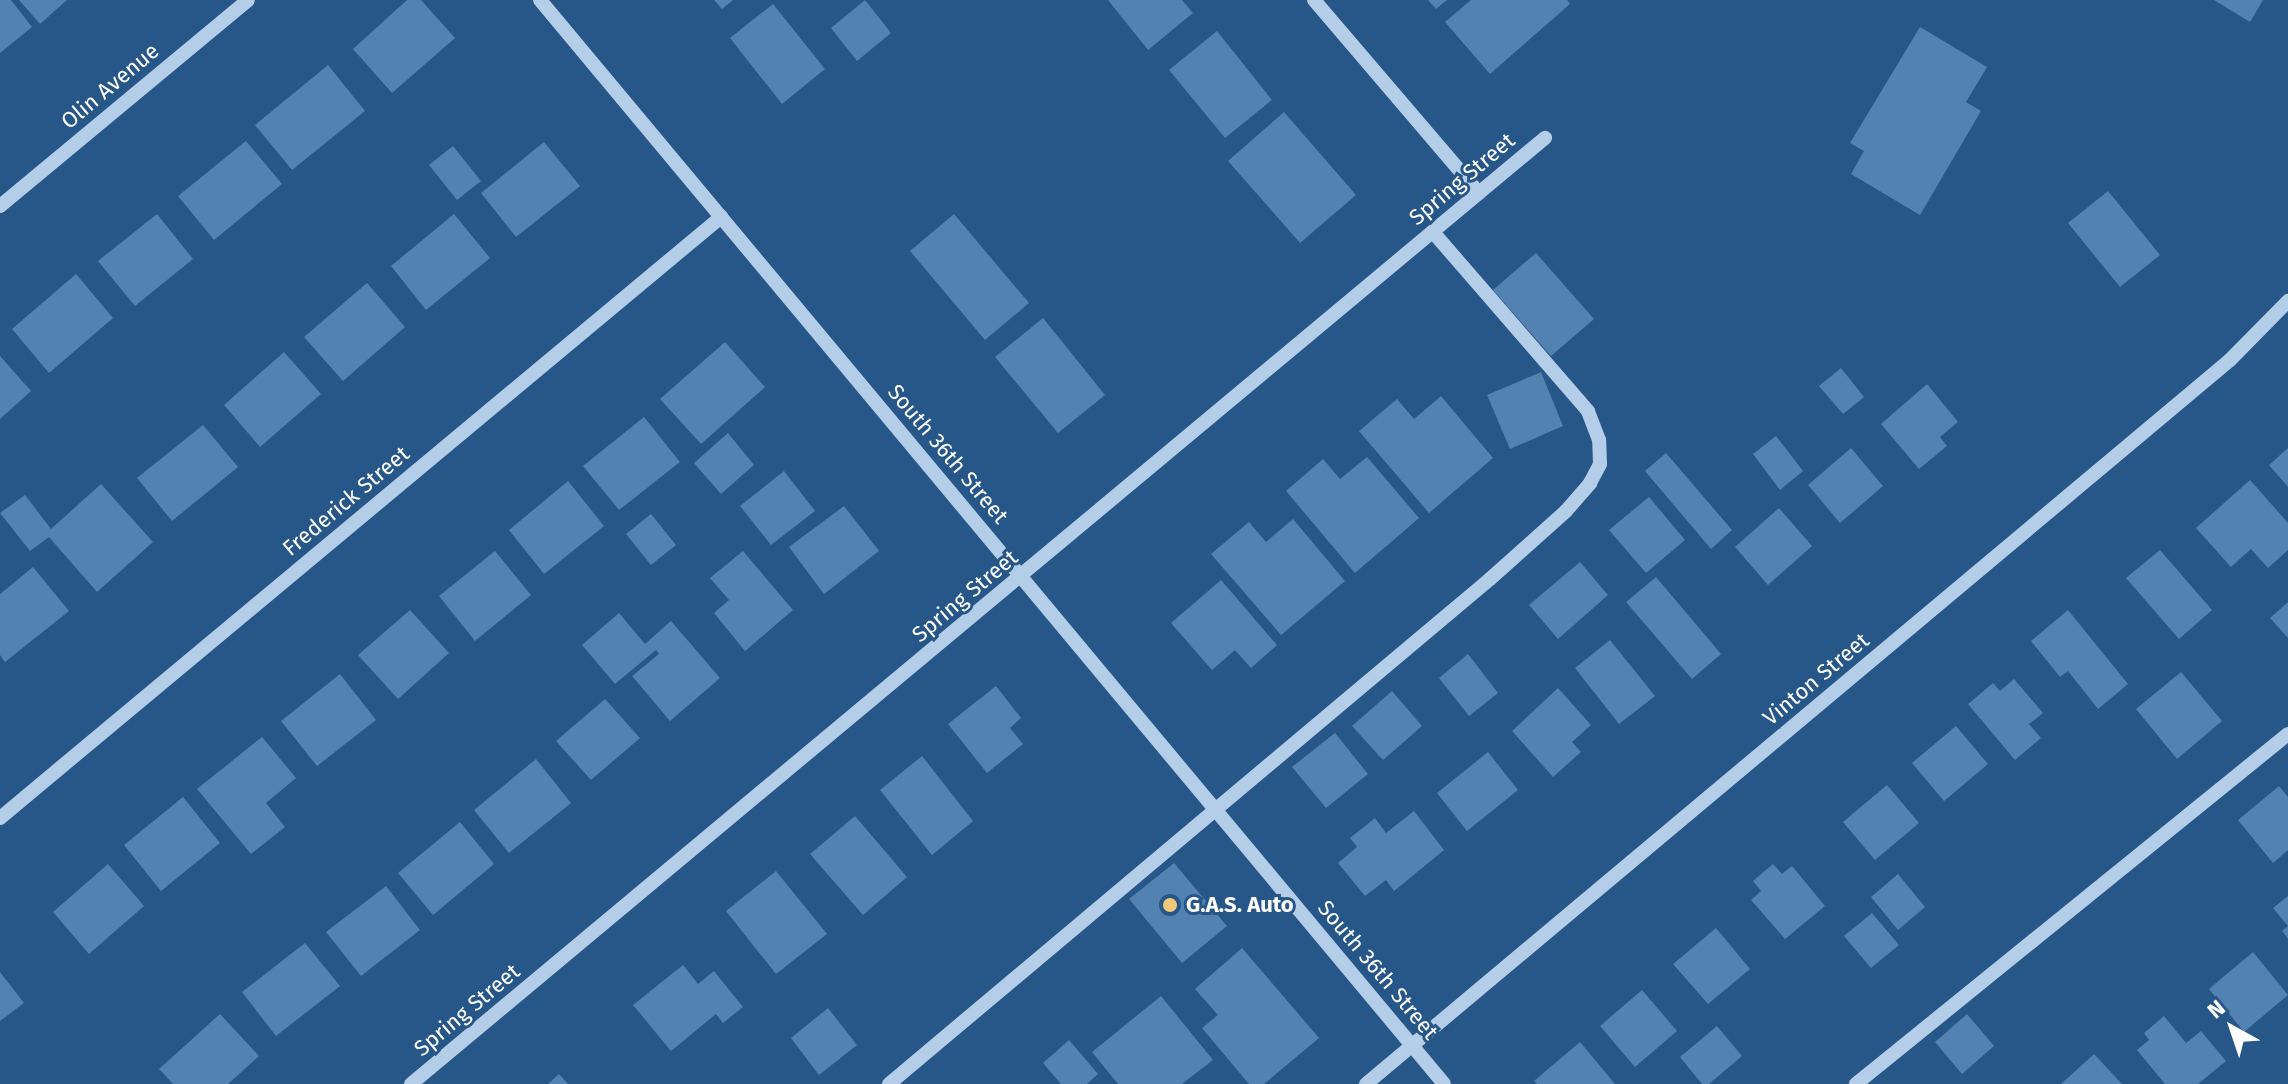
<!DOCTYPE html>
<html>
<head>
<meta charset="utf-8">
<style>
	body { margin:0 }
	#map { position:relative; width:2288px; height:1084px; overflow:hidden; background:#275689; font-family:"Fira Sans",sans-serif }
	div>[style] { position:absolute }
	.building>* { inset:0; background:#5381b2 }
	.minor>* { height:14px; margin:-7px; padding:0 7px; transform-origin:7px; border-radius:7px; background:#b4cee9 }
	.dots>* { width:22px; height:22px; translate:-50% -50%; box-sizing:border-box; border:4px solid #275689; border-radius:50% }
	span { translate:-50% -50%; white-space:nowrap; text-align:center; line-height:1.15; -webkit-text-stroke:6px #275689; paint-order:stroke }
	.street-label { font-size:22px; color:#fff }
	.poi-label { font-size:22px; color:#fff; font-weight:700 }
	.left { translate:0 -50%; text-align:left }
	.north { position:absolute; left:2192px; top:988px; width:80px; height:80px; -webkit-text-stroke:6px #275689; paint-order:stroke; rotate:320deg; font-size:22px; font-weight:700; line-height:32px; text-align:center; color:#fff }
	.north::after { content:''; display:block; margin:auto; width:28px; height:36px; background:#fff; clip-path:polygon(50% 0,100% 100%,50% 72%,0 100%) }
</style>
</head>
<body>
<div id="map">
	<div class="building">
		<div style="clip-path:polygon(0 0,11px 0,32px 27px,0 53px)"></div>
		<div style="clip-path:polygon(19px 0,67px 0,40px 24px)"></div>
		<div style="clip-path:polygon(407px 0,421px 0,455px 38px,392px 93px,353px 49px)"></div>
		<div style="clip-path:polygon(714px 0,733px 0,722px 9px)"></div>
		<div style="clip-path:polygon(865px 0,891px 33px,857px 61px,831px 28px)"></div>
		<div style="clip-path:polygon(1108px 0,1182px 0,1193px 13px,1148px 50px)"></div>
		<div style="clip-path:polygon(1428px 0,1447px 0,1436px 9px)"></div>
		<div style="clip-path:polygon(1471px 0,1567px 0,1570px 4px,1490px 74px,1445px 22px)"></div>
		<div style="clip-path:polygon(2214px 0,2263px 0,2250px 22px)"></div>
		<div style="clip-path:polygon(773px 4px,825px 69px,782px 104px,730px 38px)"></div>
		<div style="clip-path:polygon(1920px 27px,1987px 67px,1966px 102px,1981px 111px,1920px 215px,1851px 174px,1864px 151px,1850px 143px)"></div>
		<div style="clip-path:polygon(1217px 31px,1272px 100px,1225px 138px,1169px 70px)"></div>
		<div style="clip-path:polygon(328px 65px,365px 111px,292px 170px,255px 125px)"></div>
		<div style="clip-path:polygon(1284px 112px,1356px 195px,1300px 243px,1228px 161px)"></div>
		<div style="clip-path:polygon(246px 141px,282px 184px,214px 240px,178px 196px)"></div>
		<div style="clip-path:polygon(544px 142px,580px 186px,516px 237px,481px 193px)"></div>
		<div style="clip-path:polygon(453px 146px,481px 181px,457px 200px,429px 165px)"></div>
		<div style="clip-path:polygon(2108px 191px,2160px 255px,2120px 287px,2068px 223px)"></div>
		<div style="clip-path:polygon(157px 214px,193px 259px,135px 306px,98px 261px)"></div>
		<div style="clip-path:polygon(454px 214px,490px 258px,426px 310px,391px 266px)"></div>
		<div style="clip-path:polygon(954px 214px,1029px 303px,985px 340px,910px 251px)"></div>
		<div style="clip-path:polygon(1536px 253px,1594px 319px,1551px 356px,1493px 290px)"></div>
		<div style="clip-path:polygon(76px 274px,113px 318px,49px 373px,12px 329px)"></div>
		<div style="clip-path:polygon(367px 283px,405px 327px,343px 381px,304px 337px)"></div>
		<div style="clip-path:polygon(1043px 318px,1105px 395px,1058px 433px,995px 357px)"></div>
		<div style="clip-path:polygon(725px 342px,765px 387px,701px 444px,660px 399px)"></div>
		<div style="clip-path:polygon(284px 352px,321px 394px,260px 447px,224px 405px)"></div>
		<div style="clip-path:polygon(0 356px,31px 391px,0 419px)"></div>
		<div style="clip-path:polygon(1841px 368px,1864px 397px,1843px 414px,1819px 386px)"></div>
		<div style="clip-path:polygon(1541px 372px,1563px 426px,1510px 449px,1487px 395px)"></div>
		<div style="clip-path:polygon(1927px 384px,1958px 422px,1940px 437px,1947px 446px,1919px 469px,1881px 424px)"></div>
		<div style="clip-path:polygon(1441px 396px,1493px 458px,1429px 513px,1359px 431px,1397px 399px,1414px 419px)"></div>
		<div style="clip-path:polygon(644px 417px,680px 462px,619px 510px,583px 466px)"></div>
		<div style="clip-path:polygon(203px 425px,238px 467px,172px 521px,137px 478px)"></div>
		<div style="clip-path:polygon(728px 433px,754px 465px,721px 494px,694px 463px)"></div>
		<div style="clip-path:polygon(1776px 436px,1803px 471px,1780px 490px,1753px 454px)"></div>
		<div style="clip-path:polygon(1851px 448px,1883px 486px,1840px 523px,1808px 485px)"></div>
		<div style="clip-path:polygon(2288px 448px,2288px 487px,2269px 465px)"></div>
		<div style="clip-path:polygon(1666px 453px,1732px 530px,1711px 549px,1645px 471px)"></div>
		<div style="clip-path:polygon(1367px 457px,1419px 518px,1355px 573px,1286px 491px,1323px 459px,1340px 479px)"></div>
		<div style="clip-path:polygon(784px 471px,815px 511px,771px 545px,740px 506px)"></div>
		<div style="clip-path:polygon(2250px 480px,2288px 523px,2288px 550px,2268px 568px,2251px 549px,2231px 567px,2196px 528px)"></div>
		<div style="clip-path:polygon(568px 481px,604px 526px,544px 574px,509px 530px)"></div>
		<div style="clip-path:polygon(101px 484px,153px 542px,97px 592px,49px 537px,30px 551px,0 513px,25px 495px,51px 529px)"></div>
		<div style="clip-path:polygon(1649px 497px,1685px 540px,1646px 573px,1609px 530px)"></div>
		<div style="clip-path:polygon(844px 506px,879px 551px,824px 594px,789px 547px)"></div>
		<div style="clip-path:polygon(1779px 508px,1812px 546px,1768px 585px,1735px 547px)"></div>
		<div style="clip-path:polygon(651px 514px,676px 545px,651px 565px,626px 534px)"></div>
		<div style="clip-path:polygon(1293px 519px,1345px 581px,1281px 635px,1211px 554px,1249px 522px,1266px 542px)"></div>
		<div style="clip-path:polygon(2160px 550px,2212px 610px,2179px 639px,2126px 578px)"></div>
		<div style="clip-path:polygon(495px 551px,531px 595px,475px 641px,439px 596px)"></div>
		<div style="clip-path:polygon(743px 551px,793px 610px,745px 651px,714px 613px,729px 600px,710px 578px)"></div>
		<div style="clip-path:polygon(1580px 562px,1608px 595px,1558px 639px,1529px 605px)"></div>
		<div style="clip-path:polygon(33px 567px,69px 611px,5px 662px,0 655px,0 594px)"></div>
		<div style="clip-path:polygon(1656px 577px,1721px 654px,1692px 679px,1626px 602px)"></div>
		<div style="clip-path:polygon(1221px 580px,1277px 645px,1251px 668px,1235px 650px,1212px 670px,1171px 623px)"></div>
		<div style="clip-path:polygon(2288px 602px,2288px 638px,2270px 618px)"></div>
		<div style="clip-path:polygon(410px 610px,449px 653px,398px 699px,358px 655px)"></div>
		<div style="clip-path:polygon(2068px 610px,2128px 684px,2098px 709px,2068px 671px,2060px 677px,2031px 641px)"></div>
		<div style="clip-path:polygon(619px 613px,645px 644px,671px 621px,720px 678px,670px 721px,632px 676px,659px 654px,656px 650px,615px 684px,582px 645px)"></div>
		<div style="clip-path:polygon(1610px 640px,1655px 696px,1619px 724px,1575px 668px)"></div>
		<div style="clip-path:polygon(1468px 654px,1498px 693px,1469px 716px,1439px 678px)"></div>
		<div style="clip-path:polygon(2181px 672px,2222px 721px,2177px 759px,2136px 709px)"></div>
		<div style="clip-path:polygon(340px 674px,376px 720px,317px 766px,281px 721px)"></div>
		<div style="clip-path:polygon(2014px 679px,2043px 713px,2029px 724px,2041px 738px,2015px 760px,1968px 704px,1993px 683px,2000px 691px)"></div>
		<div style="clip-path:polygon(996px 686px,1021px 718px,1010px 728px,1023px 744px,987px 773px,948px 724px)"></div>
		<div style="clip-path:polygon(1558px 688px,1591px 725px,1572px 742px,1581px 752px,1553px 777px,1512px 731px)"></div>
		<div style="clip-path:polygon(1392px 691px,1422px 726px,1383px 760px,1352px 726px)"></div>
		<div style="clip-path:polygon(605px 699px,640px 738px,591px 780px,556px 741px)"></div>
		<div style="clip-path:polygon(1956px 726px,1988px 764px,1944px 801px,1912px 763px)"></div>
		<div style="clip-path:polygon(1335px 733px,1368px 774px,1326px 808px,1292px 767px)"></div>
		<div style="clip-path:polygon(262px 737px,296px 778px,266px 803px,285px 827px,251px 854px,197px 789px)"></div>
		<div style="clip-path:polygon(1488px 752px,1518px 790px,1467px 831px,1437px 793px)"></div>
		<div style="clip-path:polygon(922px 756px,973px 821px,932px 855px,880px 790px)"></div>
		<div style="clip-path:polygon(536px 759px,571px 803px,509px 853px,474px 810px)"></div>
		<div style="clip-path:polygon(1887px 785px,1919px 823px,1875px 860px,1843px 822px)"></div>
		<div style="clip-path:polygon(2279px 786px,2288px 797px,2288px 850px,2273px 863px,2238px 820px)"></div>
		<div style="clip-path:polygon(183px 797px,220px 843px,161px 891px,124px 845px)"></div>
		<div style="clip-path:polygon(1414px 811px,1444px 850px,1394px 891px,1386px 880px,1365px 896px,1338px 863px,1357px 847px,1350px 838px,1375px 818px,1386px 833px)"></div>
		<div style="clip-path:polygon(855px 816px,907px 877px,863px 915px,810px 854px)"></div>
		<div style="clip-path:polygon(460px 822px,494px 864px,433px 915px,398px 873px)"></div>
		<div style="clip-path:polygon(1174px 863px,1227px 926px,1182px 963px,1129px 899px)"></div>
		<div style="clip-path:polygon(108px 864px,144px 906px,89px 954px,53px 912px)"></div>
		<div style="clip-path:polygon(1773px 864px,1782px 874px,1792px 866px,1825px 906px,1785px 939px,1751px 900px,1761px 891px,1753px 881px)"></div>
		<div style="clip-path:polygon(776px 871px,827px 934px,776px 974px,726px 911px)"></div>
		<div style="clip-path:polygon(1898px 874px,1925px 907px,1898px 930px,1871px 897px)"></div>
		<div style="clip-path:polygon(386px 886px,420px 930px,361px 976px,326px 932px)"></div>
		<div style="clip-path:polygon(2288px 896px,2288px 939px,2282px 931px,2288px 926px,2273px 908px)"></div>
		<div style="clip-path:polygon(1872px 913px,1899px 945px,1871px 968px,1844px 936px)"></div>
		<div style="clip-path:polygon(1716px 928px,1750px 969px,1708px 1004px,1673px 964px)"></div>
		<div style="clip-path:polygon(305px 943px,340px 986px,276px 1036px,242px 992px)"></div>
		<div style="clip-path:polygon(1242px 948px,1319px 1038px,1264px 1084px,1249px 1084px,1202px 1028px,1218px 1015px,1195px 989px)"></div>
		<div style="clip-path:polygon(2253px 952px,2288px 995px,2244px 1032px,2209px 989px)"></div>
		<div style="clip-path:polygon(683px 965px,698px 984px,714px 971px,743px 1007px,723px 1023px,716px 1014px,671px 1051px,633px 1005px)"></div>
		<div style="clip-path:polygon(0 972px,24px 1003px,0 1021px)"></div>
		<div style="clip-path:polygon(1642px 990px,1677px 1031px,1635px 1067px,1600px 1026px)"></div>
		<div style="clip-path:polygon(1161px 996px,1213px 1060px,1182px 1084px,1118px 1084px,1092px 1052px)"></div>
		<div style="clip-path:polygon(828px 1008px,857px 1045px,819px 1075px,791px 1038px)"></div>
		<div style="clip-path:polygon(220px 1014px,259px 1056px,228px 1084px,173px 1084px,159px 1069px)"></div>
		<div style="clip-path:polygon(1967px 1014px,1994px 1046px,1962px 1074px,1935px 1042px)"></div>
		<div style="clip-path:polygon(2164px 1016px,2186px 1043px,2201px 1031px,2226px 1061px,2198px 1084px,2165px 1084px,2137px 1050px,2149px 1040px,2144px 1033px)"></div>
		<div style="clip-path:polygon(1717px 1026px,1742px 1056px,1709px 1084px,1702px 1084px,1680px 1057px)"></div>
		<div style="clip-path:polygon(1069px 1040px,1098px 1074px,1087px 1084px,1061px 1084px,1043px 1063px)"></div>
		<div style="clip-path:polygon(1580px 1042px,1615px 1084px,1537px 1084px,1534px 1081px)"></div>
		<div style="clip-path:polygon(2094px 1054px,2122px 1084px,2061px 1084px)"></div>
		<div style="clip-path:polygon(559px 1074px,568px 1084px,548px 1084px)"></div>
	</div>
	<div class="minor">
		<div style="left:540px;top:0;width:1411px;rotate:50.17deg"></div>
		<div style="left:1314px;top:0;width:254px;rotate:49.5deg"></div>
		<div style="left:0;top:206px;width:322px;rotate:-39.7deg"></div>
		<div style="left:0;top:818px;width:939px;rotate:-39.81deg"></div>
		<div style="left:411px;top:1084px;width:1477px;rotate:-39.84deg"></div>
		<div style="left:889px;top:1084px;width:785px;rotate:-40.04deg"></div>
		<div style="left:1490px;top:579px;width:102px;rotate:-41.8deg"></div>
		<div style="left:1566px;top:511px;width:37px;rotate:-49deg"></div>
		<div style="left:1590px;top:483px;width:21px;rotate:-62deg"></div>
		<div style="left:1600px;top:464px;width:24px;rotate:-92deg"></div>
		<div style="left:1599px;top:440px;width:31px;rotate:-111deg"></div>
		<div style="left:1588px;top:411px;width:237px;rotate:-130.9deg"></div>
		<div style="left:1366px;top:1084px;width:1127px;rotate:-39.96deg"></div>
		<div style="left:2230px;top:360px;width:83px;rotate:-45.5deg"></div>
		<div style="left:1856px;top:1084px;width:556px;rotate:-39.01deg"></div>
	</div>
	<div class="dots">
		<div style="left:1170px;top:905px;background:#f2c979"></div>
	</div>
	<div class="street-label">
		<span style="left:110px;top:86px;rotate:-40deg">Olin Avenue</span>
		<span style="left:1462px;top:179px;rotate:-40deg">Spring Street</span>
		<span style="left:948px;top:454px;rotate:50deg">South 36th Street</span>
		<span style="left:346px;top:501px;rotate:-40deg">Frederick Street</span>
		<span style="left:965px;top:596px;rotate:-40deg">Spring Street</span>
		<span style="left:1816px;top:679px;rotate:-40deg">Vinton Street</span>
		<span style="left:1378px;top:970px;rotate:50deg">South 36th Street</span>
		<span style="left:467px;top:1010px;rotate:-40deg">Spring Street</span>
	</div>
	<div class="poi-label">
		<span class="left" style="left:1186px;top:905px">G.A.S. Auto</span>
	</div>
	<div class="north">N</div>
</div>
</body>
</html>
